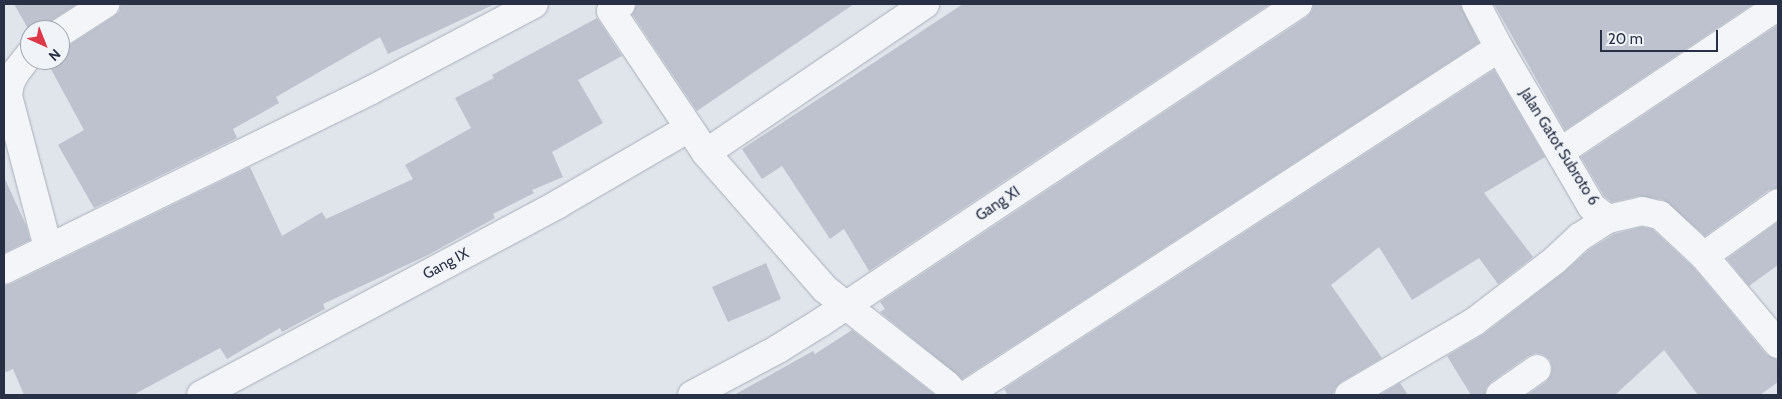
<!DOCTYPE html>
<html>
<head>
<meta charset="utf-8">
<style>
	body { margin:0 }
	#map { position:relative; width:1782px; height:399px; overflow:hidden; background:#e0e4eb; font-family:Cabin,sans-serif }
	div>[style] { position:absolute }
	.building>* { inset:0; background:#bdc2ce }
	.roads { filter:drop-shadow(0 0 1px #a8aeb9) drop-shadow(0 0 1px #a8aeb9) }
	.street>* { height:28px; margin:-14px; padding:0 14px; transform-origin:14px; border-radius:14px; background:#f3f5f8 }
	span { translate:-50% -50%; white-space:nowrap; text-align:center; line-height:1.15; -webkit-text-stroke:4px #f0f3f8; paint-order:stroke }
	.street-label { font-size:15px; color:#273044 }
	.frame { position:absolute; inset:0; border:5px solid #273044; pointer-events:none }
	.north { position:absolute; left:20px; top:20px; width:50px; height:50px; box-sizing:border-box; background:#f0f3f8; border:1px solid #a0a5b0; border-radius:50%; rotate:136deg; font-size:14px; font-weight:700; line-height:20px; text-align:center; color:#273044 }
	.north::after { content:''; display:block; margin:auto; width:18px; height:22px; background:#dd3849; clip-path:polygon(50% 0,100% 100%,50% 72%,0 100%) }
	.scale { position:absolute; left:1600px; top:30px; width:118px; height:22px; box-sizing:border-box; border:2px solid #273044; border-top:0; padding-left:6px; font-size:15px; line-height:18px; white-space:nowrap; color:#273044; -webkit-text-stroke:4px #f0f3f8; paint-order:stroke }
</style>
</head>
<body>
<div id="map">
	<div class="building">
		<div style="clip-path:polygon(14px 4px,77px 4px,52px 20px,45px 30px,30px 30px,30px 32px)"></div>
		<div style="clip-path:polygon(121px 4px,495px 4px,388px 54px,380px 37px,276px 97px,279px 103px,233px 129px,237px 138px,94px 208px,58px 145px,84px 130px,46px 60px,60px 60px,60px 49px,68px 46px,113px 17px,119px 12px)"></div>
		<div style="clip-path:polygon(637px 4px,854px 4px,697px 111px,632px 14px)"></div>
		<div style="clip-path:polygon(963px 4px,1270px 4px,869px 271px,844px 229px,830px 239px,782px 166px,762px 179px,742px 149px)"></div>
		<div style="clip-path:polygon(1314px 4px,1460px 4px,1479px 43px,962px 379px,880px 312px,885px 309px,880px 302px,1307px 17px,1312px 11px)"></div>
		<div style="clip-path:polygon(1494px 4px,1753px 4px,1565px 130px)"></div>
		<div style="clip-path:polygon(597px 18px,622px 56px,578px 80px,603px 123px,552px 152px,563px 177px,532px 190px,534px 193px,493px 214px,495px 218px,428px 255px,323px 304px,325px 309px,282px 332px,280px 328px,227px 359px,220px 348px,133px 395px,24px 395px,13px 369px,4px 373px,4px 286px,11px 284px,250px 167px,282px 236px,322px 212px,326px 219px,413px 179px,405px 165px,471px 128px,455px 98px,494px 78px,492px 75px)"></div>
		<div style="clip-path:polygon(1778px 25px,1778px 188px,1769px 190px,1705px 236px,1664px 200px,1639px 196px,1612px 202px,1604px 196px,1581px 157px)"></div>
		<div style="clip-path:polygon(1494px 70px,1545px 157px,1484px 193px,1533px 257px,1498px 284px,1479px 258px,1412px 300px,1379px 247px,1331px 285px,1382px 358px,1341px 382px,1335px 388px,1333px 395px,1008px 395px,1004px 389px)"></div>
		<div style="clip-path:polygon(4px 177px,26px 225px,30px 240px,4px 253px)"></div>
		<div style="clip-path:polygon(1778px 222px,1778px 265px,1749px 286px,1727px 259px)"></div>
		<div style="clip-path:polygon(1642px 227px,1652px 229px,1693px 267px,1766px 354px,1776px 359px,1778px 362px,1778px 382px,1760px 395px,1698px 395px,1664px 350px,1615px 395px,1527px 395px,1546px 382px,1551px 375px,1552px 367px,1550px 360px,1544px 355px,1536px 353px,1528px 356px,1491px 382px,1486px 388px,1485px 395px,1471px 395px,1447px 356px,1484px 334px,1564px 272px,1590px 249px,1614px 234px)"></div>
		<div style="clip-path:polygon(766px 263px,781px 299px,728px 322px,712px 287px)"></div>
		<div style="clip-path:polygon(852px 330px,935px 395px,734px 395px,813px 351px,815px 354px)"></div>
		<div style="clip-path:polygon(1400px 383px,1408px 395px,1380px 395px)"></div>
	</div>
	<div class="roads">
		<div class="street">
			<div style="left:621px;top:4px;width:12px;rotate:145deg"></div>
			<div style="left:611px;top:11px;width:171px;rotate:56.2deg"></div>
			<div style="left:706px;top:153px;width:181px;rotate:48.8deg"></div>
			<div style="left:825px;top:289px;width:155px;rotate:38.2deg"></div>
			<div style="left:947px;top:385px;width:13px;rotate:48deg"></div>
			<div style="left:1476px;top:4px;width:50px;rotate:62.4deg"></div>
			<div style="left:1499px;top:48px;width:184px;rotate:59.7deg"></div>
			<div style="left:1592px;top:207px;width:20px;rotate:37deg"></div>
			<div style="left:1608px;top:219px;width:35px;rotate:-13deg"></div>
			<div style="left:1642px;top:211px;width:18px;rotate:13deg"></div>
			<div style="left:1660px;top:215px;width:60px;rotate:43deg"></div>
			<div style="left:1704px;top:256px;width:115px;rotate:49.9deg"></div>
			<div style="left:60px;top:33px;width:54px;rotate:-32.8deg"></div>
			<div style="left:30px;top:54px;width:23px;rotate:128deg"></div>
			<div style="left:16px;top:72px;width:13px;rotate:119deg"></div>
			<div style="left:10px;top:83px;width:13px;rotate:99deg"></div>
			<div style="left:8px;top:96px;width:156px;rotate:75.2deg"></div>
			<div style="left:1560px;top:152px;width:262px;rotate:-33.8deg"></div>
			<div style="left:706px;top:153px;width:265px;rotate:-34.2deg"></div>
			<div style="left:1704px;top:256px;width:91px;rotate:-35.6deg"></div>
			<div style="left:4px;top:270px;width:409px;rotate:-26.1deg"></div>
			<div style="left:371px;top:90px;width:184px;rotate:-27.8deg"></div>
			<div style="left:201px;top:395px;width:405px;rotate:-28.1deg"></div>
			<div style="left:558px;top:204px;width:151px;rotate:-30.1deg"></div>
			<div style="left:692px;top:395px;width:98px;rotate:-28.1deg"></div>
			<div style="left:778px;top:349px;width:49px;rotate:-31.8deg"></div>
			<div style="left:820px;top:323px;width:575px;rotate:-33.72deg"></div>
			<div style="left:966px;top:395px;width:636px;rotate:-33.07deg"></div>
			<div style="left:1349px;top:395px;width:145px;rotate:-30.3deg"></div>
			<div style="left:1474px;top:322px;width:102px;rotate:-37.4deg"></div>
			<div style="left:1555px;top:260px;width:34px;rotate:-43deg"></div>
			<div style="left:1580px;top:237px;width:33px;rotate:-33deg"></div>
			<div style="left:1500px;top:395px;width:45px;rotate:-35.1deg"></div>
		</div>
	</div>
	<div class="street-label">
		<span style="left:1559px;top:147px;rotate:58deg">Jalan Gatot Subroto 6</span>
		<span style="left:998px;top:204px;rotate:-34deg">Gang XI</span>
		<span style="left:446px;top:264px;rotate:-28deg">Gang IX</span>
	</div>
	<div class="frame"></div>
	<div class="north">N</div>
	<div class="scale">20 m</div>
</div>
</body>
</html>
